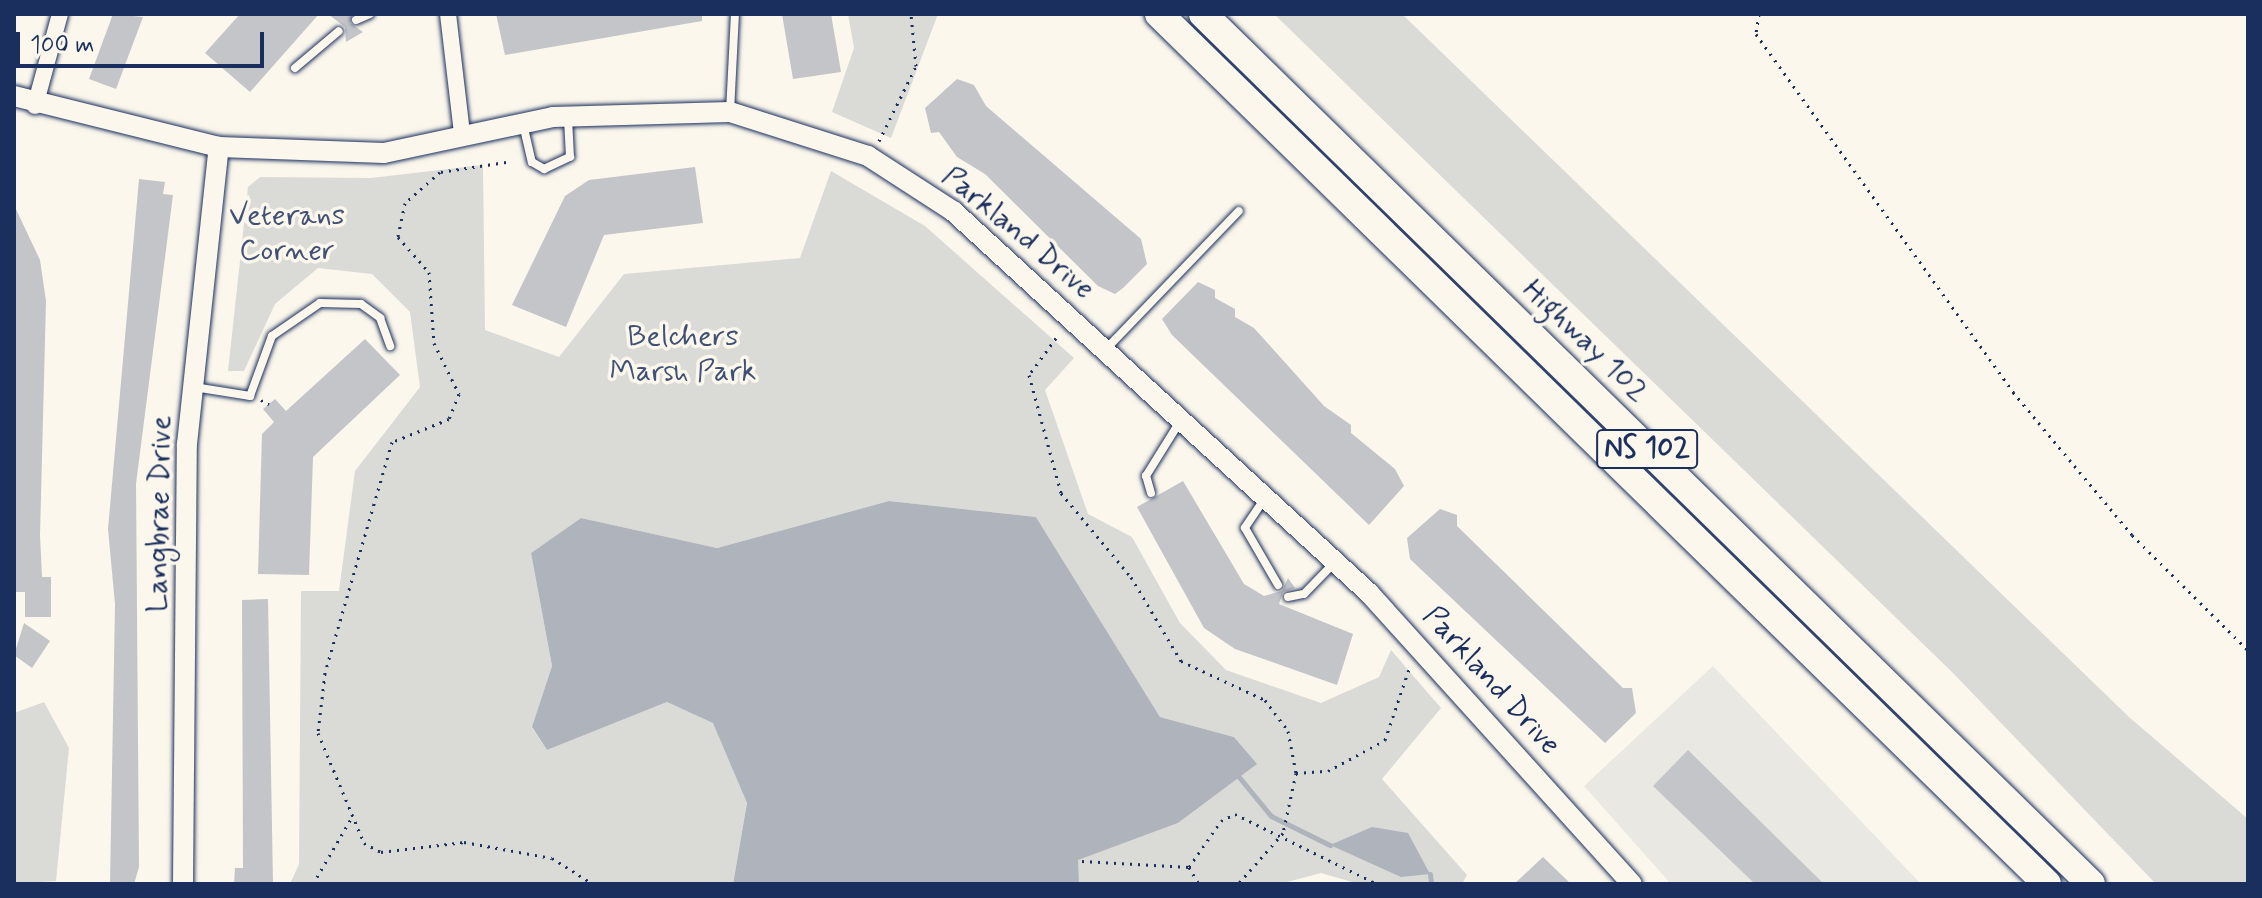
<!DOCTYPE html>
<html>
<head>
<meta charset="utf-8">
<style>
	body { margin:0 }
	#map { position:relative; width:2262px; height:898px; overflow:hidden; background:#fbf7ec; font-family:Mynerve,sans-serif }
	div>[style] { position:absolute }
	.built>* { inset:0; background:#eae8e2 }
	.green>* { inset:0; background:#dadad7 }
	.water>* { inset:0; background:#afb3bb }
	.stream>* { height:5px; margin:-2.5px; padding:0 2.5px; transform-origin:2.5px; border-radius:2.5px; background:#afb3bb }
	.building>* { inset:0; background:#c3c5c9 }
	.path>* { height:3px; margin-top:-1.5px; transform-origin:0; background:repeating-linear-gradient(90deg,#1b2f5e 0 2px,transparent 0 8px) }
	.roads { filter:drop-shadow(0 0 2px #1b2f5e) drop-shadow(0 0 2px #1b2f5e) }
	.service>* { height:8px; margin:-4px; padding:0 4px; transform-origin:4px; border-radius:4px; background:#fbf7ec }
	.minor>* { height:16px; margin:-8px; padding:0 8px; transform-origin:8px; border-radius:8px; background:#fbf7ec }
	.tertiary>* { height:20px; margin:-10px; padding:0 10px; transform-origin:10px; border-radius:10px; background:#fbf7ec }
	.motorway>* { height:28px; margin:-14px; padding:0 14px; transform-origin:14px; border-radius:14px; background:#fbf7ec }
	span { translate:-50% -50%; white-space:nowrap; text-align:center; line-height:1.15; -webkit-text-stroke:7px #fbf7ec; paint-order:stroke }
	.shield-label span { padding:2px 6px; background:#fbf7ec; border:2px solid; border-radius:6px; -webkit-text-stroke-width:0 }
	.shield-label { font-size:28px; color:#1b2f5e; font-weight:700 }
	.park-label { font-size:30px; color:#415176 }
	.street-label { font-size:30px; color:#1b2f5e }
	.frame { position:absolute; inset:0; border:16px solid #1b2f5e; pointer-events:none }
	.scale { position:absolute; left:16px; top:32px; width:248px; height:36px; box-sizing:border-box; border:4px solid #1b2f5e; border-top:0; padding-left:10px; font-size:24px; line-height:28px; white-space:nowrap; color:#1b2f5e; -webkit-text-stroke:6px #fbf7ec; paint-order:stroke }
</style>
</head>
<body>
<div id="map">
	<div class="built">
		<div style="clip-path:polygon(1713px 666px,1921px 884px,1671px 884px,1584px 786px)"></div>
	</div>
	<div class="green">
		<div style="clip-path:polygon(848px 14px,938px 14px,891px 138px,832px 112px,854px 48px)"></div>
		<div style="clip-path:polygon(1274px 14px,1402px 14px,2129px 717px,2248px 819px,2248px 884px,2156px 884px,1953px 673px)"></div>
		<div style="clip-path:polygon(483px 165px,485px 330px,559px 357px,624px 274px,800px 258px,831px 171px,925px 226px,1074px 358px,1045px 390px,1088px 514px,1132px 537px,1180px 623px,1226px 670px,1321px 703px,1379px 677px,1391px 650px,1441px 708px,1382px 779px,1467px 875px,1462px 884px,1359px 884px,1321px 873px,1280px 884px,1079px 884px,1077px 860px,1178px 823px,1256px 764px,1234px 737px,1160px 717px,1036px 517px,889px 501px,717px 548px,581px 518px,531px 553px,552px 666px,532px 728px,547px 750px,667px 702px,714px 723px,747px 803px,733px 884px,290px 884px,299px 864px,301px 591px,339px 591px,355px 471px,420px 387px,410px 312px,372px 274px,318px 268px,275px 304px,244px 371px,228px 371px,248px 187px,260px 177px,371px 178px)"></div>
		<div style="clip-path:polygon(44px 702px,69px 748px,56px 881px,14px 884px,14px 713px)"></div>
	</div>
	<div class="water">
		<div style="clip-path:polygon(889px 501px,1036px 517px,1160px 717px,1234px 737px,1257px 764px,1178px 823px,1078px 860px,1079px 884px,733px 884px,747px 803px,713px 723px,667px 702px,547px 750px,532px 727px,552px 666px,531px 553px,581px 518px,717px 548px)"></div>
		<div style="clip-path:polygon(1372px 827px,1408px 833px,1430px 874px,1401px 877px,1330px 845px)"></div>
	</div>
	<div class="stream">
		<div style="left:1239px;top:777px;width:50px;rotate:50.6deg"></div>
		<div style="left:1271px;top:816px;width:66px;rotate:26.2deg"></div>
		<div style="left:1430px;top:874px;width:10px;rotate:84deg"></div>
	</div>
	<div class="building">
		<div style="clip-path:polygon(113px 14px,143px 17px,116px 89px,89px 79px)"></div>
		<div style="clip-path:polygon(240px 14px,319px 14px,250px 92px,205px 53px)"></div>
		<div style="clip-path:polygon(328px 14px,353px 14px,350px 23px,363px 32px,346px 42px,345px 27px)"></div>
		<div style="clip-path:polygon(496px 14px,702px 14px,702px 21px,505px 55px)"></div>
		<div style="clip-path:polygon(782px 14px,831px 14px,841px 72px,793px 79px)"></div>
		<div style="clip-path:polygon(957px 79px,974px 85px,986px 106px,1141px 239px,1147px 264px,1123px 288px,1115px 294px,1098px 286px,985px 174px,957px 157px,939px 132px,931px 133px,925px 108px)"></div>
		<div style="clip-path:polygon(695px 167px,703px 223px,604px 235px,566px 327px,512px 305px,565px 196px,589px 180px)"></div>
		<div style="clip-path:polygon(139px 179px,165px 182px,163px 194px,173px 195px,136px 484px,139px 867px,134px 884px,110px 884px,115px 604px,108px 529px)"></div>
		<div style="clip-path:polygon(14px 205px,40px 260px,46px 301px,40px 535px,42px 577px,51px 577px,51px 617px,25px 617px,25px 592px,16px 592px)"></div>
		<div style="clip-path:polygon(1198px 282px,1215px 290px,1215px 298px,1235px 309px,1235px 317px,1254px 328px,1324px 406px,1351px 425px,1351px 433px,1395px 469px,1404px 486px,1369px 525px,1172px 335px,1162px 319px)"></div>
		<div style="clip-path:polygon(365px 339px,400px 375px,313px 457px,309px 575px,258px 574px,262px 434px,274px 422px,263px 409px,275px 399px,286px 411px)"></div>
		<div style="clip-path:polygon(1183px 481px,1244px 584px,1264px 596px,1282px 591px,1288px 578px,1295px 588px,1283px 592px,1279px 604px,1353px 634px,1337px 685px,1235px 649px,1204px 628px,1137px 507px)"></div>
		<div style="clip-path:polygon(1440px 509px,1457px 515px,1457px 526px,1623px 688px,1632px 688px,1636px 713px,1605px 743px,1410px 559px,1407px 538px)"></div>
		<div style="clip-path:polygon(268px 599px,273px 884px,234px 884px,235px 868px,243px 868px,242px 600px)"></div>
		<div style="clip-path:polygon(24px 623px,50px 641px,32px 668px,14px 655px)"></div>
		<div style="clip-path:polygon(1688px 750px,1824px 884px,1755px 884px,1653px 786px)"></div>
		<div style="clip-path:polygon(1543px 857px,1571px 884px,1514px 884px,1527px 872px)"></div>
	</div>
	<div class="path">
		<div style="left:1759px;top:14px;width:20px;rotate:99deg"></div>
		<div style="left:1756px;top:34px;width:441px;rotate:54.3deg"></div>
		<div style="left:2013px;top:392px;width:186px;rotate:50.2deg"></div>
		<div style="left:2132px;top:535px;width:163px;rotate:44.8deg"></div>
		<div style="left:879px;top:141px;width:84px;rotate:-63.7deg"></div>
		<div style="left:916px;top:66px;width:52px;rotate:-95.5deg"></div>
		<div style="left:506px;top:162px;width:67px;rotate:171.4deg"></div>
		<div style="left:440px;top:172px;width:47px;rotate:138.5deg"></div>
		<div style="left:405px;top:203px;width:35px;rotate:102deg"></div>
		<div style="left:398px;top:237px;width:47px;rotate:48.5deg"></div>
		<div style="left:429px;top:272px;width:71px;rotate:86deg"></div>
		<div style="left:434px;top:343px;width:57px;rotate:63.9deg"></div>
		<div style="left:459px;top:394px;width:27px;rotate:112deg"></div>
		<div style="left:449px;top:419px;width:61px;rotate:158deg"></div>
		<div style="left:392px;top:442px;width:241px;rotate:106.2deg"></div>
		<div style="left:325px;top:673px;width:60px;rotate:96.7deg"></div>
		<div style="left:318px;top:733px;width:119px;rotate:67.3deg"></div>
		<div style="left:364px;top:843px;width:19px;rotate:28deg"></div>
		<div style="left:381px;top:852px;width:84px;rotate:-6.9deg"></div>
		<div style="left:464px;top:842px;width:89px;rotate:10.3deg"></div>
		<div style="left:552px;top:858px;width:49px;rotate:32.4deg"></div>
		<div style="left:1056px;top:338px;width:46px;rotate:126.1deg"></div>
		<div style="left:1029px;top:375px;width:122px;rotate:74.8deg"></div>
		<div style="left:1061px;top:493px;width:109px;rotate:50.2deg"></div>
		<div style="left:1131px;top:577px;width:98px;rotate:59.2deg"></div>
		<div style="left:1181px;top:661px;width:93px;rotate:24.9deg"></div>
		<div style="left:1265px;top:700px;width:39px;rotate:53deg"></div>
		<div style="left:1288px;top:731px;width:43px;rotate:79.2deg"></div>
		<div style="left:1296px;top:773px;width:61px;rotate:102.2deg"></div>
		<div style="left:1283px;top:833px;width:68px;rotate:131.4deg"></div>
		<div style="left:261px;top:400px;width:9px;rotate:27deg"></div>
		<div style="left:1296px;top:773px;width:32px;rotate:-4deg"></div>
		<div style="left:1328px;top:771px;width:65px;rotate:-28.5deg"></div>
		<div style="left:1385px;top:740px;width:78px;rotate:-71.3deg"></div>
		<div style="left:1082px;top:861px;width:107px;rotate:3.2deg"></div>
		<div style="left:1189px;top:867px;width:20px;rotate:60deg"></div>
		<div style="left:1189px;top:867px;width:56px;rotate:-55.2deg"></div>
		<div style="left:1221px;top:821px;width:16px;rotate:-27deg"></div>
		<div style="left:1235px;top:814px;width:158px;rotate:26.2deg"></div>
		<div style="left:313px;top:884px;width:78px;rotate:-59.8deg"></div>
	</div>
	<div class="roads">
		<div class="service">
			<div style="left:356px;top:20px;width:15px;rotate:-23deg"></div>
			<div style="left:295px;top:68px;width:57px;rotate:-40.1deg"></div>
			<div style="left:730px;top:112px;width:98px;rotate:-87.1deg"></div>
			<div style="left:523px;top:124px;width:39px;rotate:77deg"></div>
			<div style="left:532px;top:162px;width:14px;rotate:30deg"></div>
			<div style="left:544px;top:169px;width:29px;rotate:-25deg"></div>
			<div style="left:570px;top:157px;width:38px;rotate:-93deg"></div>
			<div style="left:1107px;top:348px;width:190px;rotate:-46.1deg"></div>
			<div style="left:194px;top:387px;width:57px;rotate:9.1deg"></div>
			<div style="left:250px;top:396px;width:64px;rotate:-69.9deg"></div>
			<div style="left:272px;top:336px;width:58px;rotate:-34.5deg"></div>
			<div style="left:320px;top:303px;width:41px;rotate:1.4deg"></div>
			<div style="left:361px;top:304px;width:24px;rotate:36deg"></div>
			<div style="left:380px;top:318px;width:30px;rotate:70deg"></div>
			<div style="left:1151px;top:493px;width:18px;rotate:-106deg"></div>
			<div style="left:1146px;top:476px;width:62px;rotate:-58.1deg"></div>
			<div style="left:1265px;top:498px;width:36px;rotate:124deg"></div>
			<div style="left:1245px;top:528px;width:66px;rotate:59.9deg"></div>
			<div style="left:1288px;top:597px;width:16px;rotate:-11deg"></div>
			<div style="left:1304px;top:594px;width:43px;rotate:-45.9deg"></div>
		</div>
		<div class="minor">
			<div style="left:448px;top:14px;width:121px;rotate:83.3deg"></div>
			<div style="left:35px;top:106px;width:95px;rotate:-74.8deg"></div>
		</div>
		<div class="tertiary">
			<div style="left:14px;top:96px;width:211px;rotate:14deg"></div>
			<div style="left:219px;top:147px;width:165px;rotate:2.1deg"></div>
			<div style="left:384px;top:153px;width:173px;rotate:-12deg"></div>
			<div style="left:553px;top:117px;width:177px;rotate:-1.6deg"></div>
			<div style="left:730px;top:112px;width:145px;rotate:17.7deg"></div>
			<div style="left:868px;top:156px;width:101px;rotate:32.9deg"></div>
			<div style="left:953px;top:211px;width:565px;rotate:42.56deg"></div>
			<div style="left:1369px;top:593px;width:392px;rotate:47.9deg"></div>
			<div style="left:183px;top:884px;width:440px;rotate:-89.5deg"></div>
			<div style="left:187px;top:444px;width:299px;rotate:-83.9deg"></div>
		</div>
		<div class="motorway">
			<div style="left:1159px;top:14px;width:1243px;rotate:44.41deg"></div>
			<div style="left:1203px;top:14px;width:1243px;rotate:44.41deg"></div>
		</div>
	</div>
	<div class="shield-label">
		<span style="left:1647px;top:449px">NS 102</span>
	</div>
	<div class="park-label">
		<span style="left:287px;top:233px">Veterans<br>Corner</span>
		<span style="left:683px;top:354px">Belchers<br>Marsh Park</span>
	</div>
	<div class="street-label">
		<span style="left:1018px;top:233px;rotate:40deg">Parkland Drive</span>
		<span style="left:1585px;top:341px;rotate:44deg">Highway 102</span>
		<span style="left:160px;top:514px;rotate:-89deg">Langbrae Drive</span>
		<span style="left:1491px;top:681px;rotate:48deg">Parkland Drive</span>
	</div>
	<div class="frame"></div>
	<div class="scale">100 m</div>
</div>
</body>
</html>
